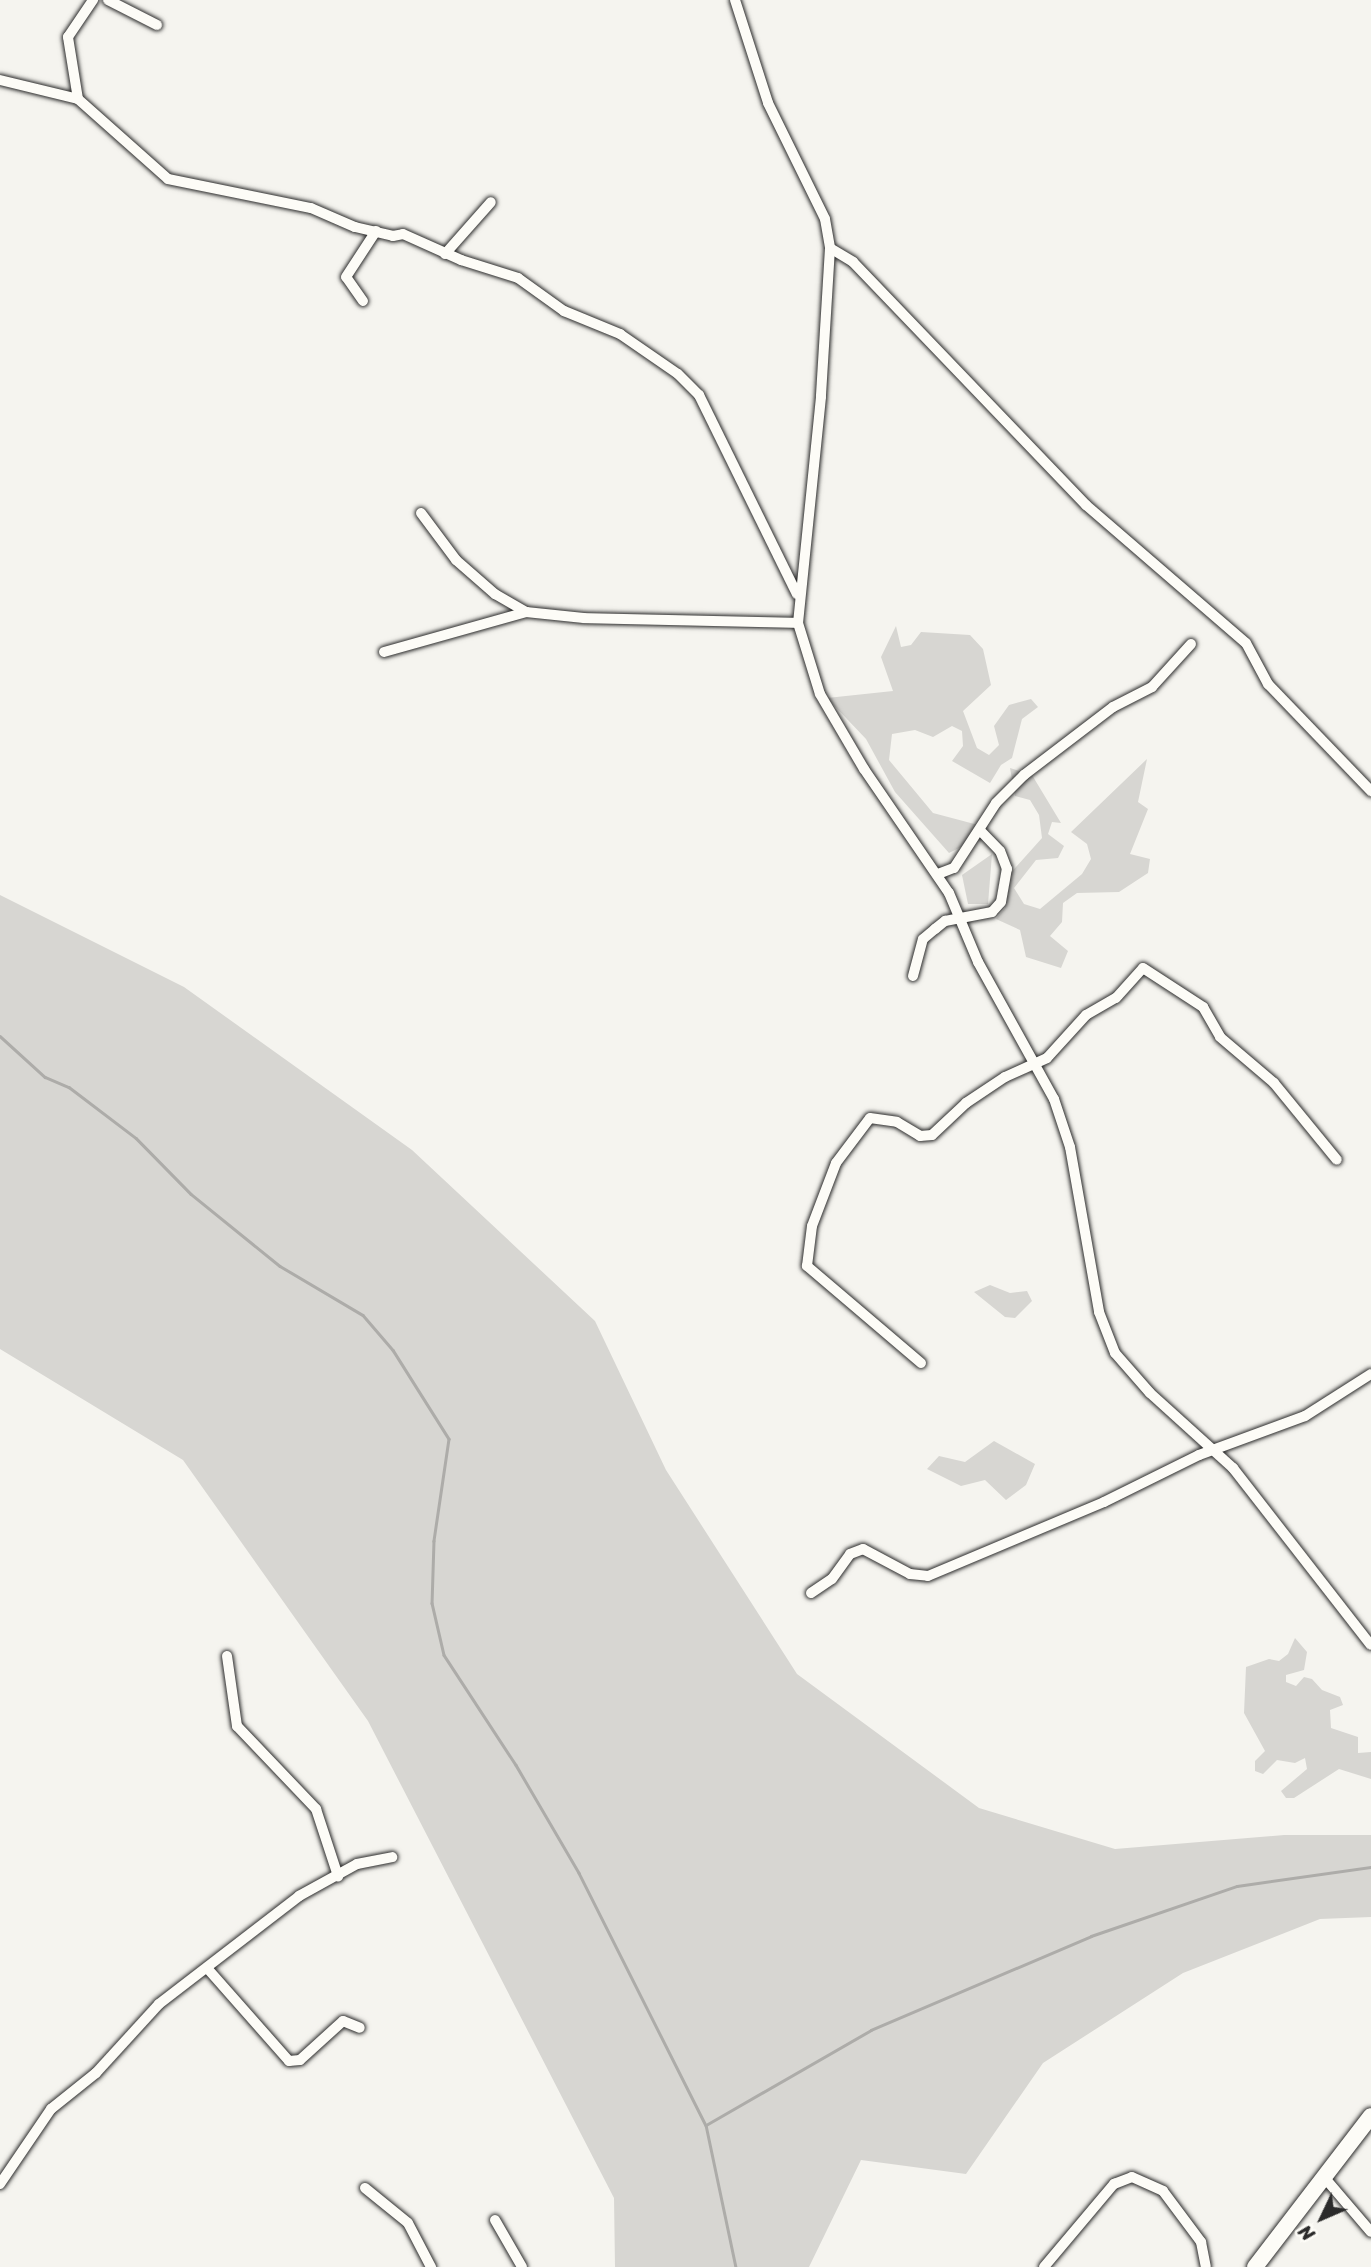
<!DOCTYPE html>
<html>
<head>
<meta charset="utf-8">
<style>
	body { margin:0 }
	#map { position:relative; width:1371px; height:2267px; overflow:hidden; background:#f5f4ef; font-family:Sriracha,sans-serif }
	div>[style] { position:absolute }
	.green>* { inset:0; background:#d7d6d2 }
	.stream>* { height:2.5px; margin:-1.25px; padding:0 1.25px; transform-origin:1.25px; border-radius:1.25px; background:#adaca9 }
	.roads { filter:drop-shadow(0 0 2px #2b2b2b) drop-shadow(0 0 2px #2b2b2b) }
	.street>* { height:10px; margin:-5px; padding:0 5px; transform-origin:5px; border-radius:5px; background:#fdfcf7 }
	.primary>* { height:16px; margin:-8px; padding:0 8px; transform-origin:8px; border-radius:8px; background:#fdfcf7 }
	span { translate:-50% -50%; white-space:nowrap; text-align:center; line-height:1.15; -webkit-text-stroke:5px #fdfcf7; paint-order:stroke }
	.north { position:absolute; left:1287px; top:2183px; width:70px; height:70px; -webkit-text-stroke:5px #fdfcf7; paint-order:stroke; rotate:226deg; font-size:19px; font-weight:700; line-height:28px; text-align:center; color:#2b2b2b }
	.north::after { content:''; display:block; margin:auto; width:24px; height:32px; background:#2b2b2b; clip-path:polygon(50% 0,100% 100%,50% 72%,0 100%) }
</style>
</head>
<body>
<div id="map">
	<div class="green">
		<div style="clip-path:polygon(896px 626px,901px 647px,911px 645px,921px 632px,970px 635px,983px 649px,991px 685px,963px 711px,977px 748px,989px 755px,999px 745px,994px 726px,1009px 705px,1031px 699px,1038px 707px,1022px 719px,1012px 758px,1001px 765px,990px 783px,952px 761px,963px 746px,962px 731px,952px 726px,933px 737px,915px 730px,892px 734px,889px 760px,933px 813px,982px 826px,967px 844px,949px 853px,895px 792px,866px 739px,827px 698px,893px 691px,881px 657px)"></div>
		<div style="clip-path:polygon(1147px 759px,1138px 802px,1148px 809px,1130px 854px,1150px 859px,1148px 873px,1119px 892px,1077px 893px,1063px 903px,1062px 922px,1050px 936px,1068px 951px,1061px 968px,1026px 957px,1020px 930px,996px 919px,1005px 908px,1008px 876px,1042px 838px,1039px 815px,1030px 800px,1015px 796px,1010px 768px,1032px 775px,1061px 823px,1052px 822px,1048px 834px,1064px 846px,1058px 858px,1036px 860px,1014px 888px,1024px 904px,1040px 909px,1082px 874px,1091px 859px,1087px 844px,1071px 832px)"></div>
		<div style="clip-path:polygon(992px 854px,988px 904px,968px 904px,962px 875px)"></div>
		<div style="clip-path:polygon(0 895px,184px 987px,412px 1150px,595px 1321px,666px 1470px,797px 1674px,979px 1808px,1115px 1849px,1284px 1835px,1371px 1835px,1371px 1917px,1320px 1919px,1183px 1973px,1043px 2063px,966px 2174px,861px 2160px,809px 2267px,615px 2267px,614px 2198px,368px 1721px,183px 1460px,0 1349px)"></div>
		<div style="clip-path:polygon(990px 1285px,1010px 1293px,1027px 1291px,1032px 1301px,1015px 1318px,1005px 1317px,974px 1292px)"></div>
		<div style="clip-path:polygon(994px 1441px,1035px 1464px,1026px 1485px,1006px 1500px,985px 1480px,961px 1486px,927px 1469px,939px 1456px,965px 1462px)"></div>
		<div style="clip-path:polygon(1295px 1638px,1307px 1652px,1304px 1670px,1286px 1675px,1286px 1682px,1296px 1686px,1304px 1677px,1312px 1679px,1322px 1690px,1340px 1697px,1343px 1705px,1330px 1710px,1331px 1728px,1358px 1737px,1358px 1753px,1371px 1752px,1371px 1779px,1339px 1769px,1294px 1798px,1286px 1798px,1281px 1791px,1307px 1769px,1305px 1758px,1295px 1763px,1277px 1760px,1263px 1774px,1255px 1771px,1255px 1761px,1265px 1751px,1244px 1713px,1246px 1667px,1269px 1659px,1279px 1661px,1288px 1654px)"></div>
	</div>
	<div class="stream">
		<div style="left:0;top:1036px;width:61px;rotate:42.3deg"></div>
		<div style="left:45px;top:1077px;width:26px;rotate:23deg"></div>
		<div style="left:69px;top:1087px;width:84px;rotate:37.3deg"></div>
		<div style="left:136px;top:1138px;width:78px;rotate:45.5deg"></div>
		<div style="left:191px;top:1194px;width:114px;rotate:39deg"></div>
		<div style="left:280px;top:1266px;width:96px;rotate:30.6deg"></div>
		<div style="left:363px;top:1315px;width:46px;rotate:49.4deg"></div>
		<div style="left:393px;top:1350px;width:105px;rotate:57.8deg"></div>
		<div style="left:449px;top:1439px;width:103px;rotate:98.4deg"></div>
		<div style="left:434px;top:1541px;width:62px;rotate:91.8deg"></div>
		<div style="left:432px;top:1603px;width:53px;rotate:77deg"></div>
		<div style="left:444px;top:1655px;width:131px;rotate:56.8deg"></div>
		<div style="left:516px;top:1765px;width:125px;rotate:59.7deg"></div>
		<div style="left:579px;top:1873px;width:282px;rotate:63.3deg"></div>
		<div style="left:706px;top:2125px;width:145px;rotate:78.1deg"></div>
		<div style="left:706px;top:2125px;width:190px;rotate:-29.9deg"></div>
		<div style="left:871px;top:2030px;width:239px;rotate:-23.1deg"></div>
		<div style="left:1091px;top:1936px;width:154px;rotate:-18.9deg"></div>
		<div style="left:1237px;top:1886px;width:135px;rotate:-8.1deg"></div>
	</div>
	<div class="roads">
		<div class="street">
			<div style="left:108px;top:0;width:55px;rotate:27deg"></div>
			<div style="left:735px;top:0;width:108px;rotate:72.2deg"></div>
			<div style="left:768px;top:103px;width:129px;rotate:63.8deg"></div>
			<div style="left:825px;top:219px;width:29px;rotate:80deg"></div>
			<div style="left:830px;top:248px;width:149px;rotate:93.5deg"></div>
			<div style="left:821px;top:397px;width:227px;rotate:95.8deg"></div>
			<div style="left:798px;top:623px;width:74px;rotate:72.8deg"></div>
			<div style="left:820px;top:694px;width:87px;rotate:59.6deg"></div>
			<div style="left:864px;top:769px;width:150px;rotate:55.6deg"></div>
			<div style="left:949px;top:893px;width:75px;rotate:67.2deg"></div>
			<div style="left:978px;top:962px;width:157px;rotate:61deg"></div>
			<div style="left:1054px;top:1099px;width:51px;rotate:71.6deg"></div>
			<div style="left:1070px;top:1147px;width:168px;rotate:80deg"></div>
			<div style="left:1099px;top:1312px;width:44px;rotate:68.7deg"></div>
			<div style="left:1115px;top:1353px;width:53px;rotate:48.8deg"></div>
			<div style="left:1150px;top:1393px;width:112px;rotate:42.1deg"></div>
			<div style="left:1233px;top:1468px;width:224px;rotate:52.1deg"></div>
			<div style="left:0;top:80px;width:80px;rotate:13.7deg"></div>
			<div style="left:78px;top:99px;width:120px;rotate:41.6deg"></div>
			<div style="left:168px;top:179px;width:146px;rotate:11.5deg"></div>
			<div style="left:311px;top:208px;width:48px;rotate:23.4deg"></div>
			<div style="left:355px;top:227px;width:39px;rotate:13deg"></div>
			<div style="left:393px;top:236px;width:10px;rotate:-11deg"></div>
			<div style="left:403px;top:234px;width:64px;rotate:24.1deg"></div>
			<div style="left:461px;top:260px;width:60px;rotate:17.5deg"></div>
			<div style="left:518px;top:278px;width:57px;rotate:35.7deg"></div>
			<div style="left:564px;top:311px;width:61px;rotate:22.3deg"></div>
			<div style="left:620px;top:334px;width:70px;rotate:34.6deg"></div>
			<div style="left:678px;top:374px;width:30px;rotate:45deg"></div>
			<div style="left:699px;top:395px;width:222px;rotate:63.8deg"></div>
			<div style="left:78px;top:99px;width:63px;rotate:-99.2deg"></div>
			<div style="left:68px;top:37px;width:45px;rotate:-56deg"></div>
			<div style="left:830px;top:248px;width:27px;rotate:31deg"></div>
			<div style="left:853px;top:262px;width:337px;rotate:46.2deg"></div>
			<div style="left:1086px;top:505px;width:211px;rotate:40.8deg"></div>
			<div style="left:1246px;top:643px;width:47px;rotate:61.8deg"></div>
			<div style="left:1268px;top:684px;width:149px;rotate:46.1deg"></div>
			<div style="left:445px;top:254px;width:69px;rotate:-48.5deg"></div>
			<div style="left:363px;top:301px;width:29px;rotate:-125deg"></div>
			<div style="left:346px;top:277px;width:55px;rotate:-56.9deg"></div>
			<div style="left:421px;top:513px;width:59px;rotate:53.3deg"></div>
			<div style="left:456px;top:560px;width:52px;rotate:41.1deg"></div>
			<div style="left:495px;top:594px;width:36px;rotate:30deg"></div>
			<div style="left:526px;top:612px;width:58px;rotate:5.9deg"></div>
			<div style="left:584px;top:618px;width:214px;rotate:1.3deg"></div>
			<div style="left:384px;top:652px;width:148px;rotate:-15.7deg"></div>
			<div style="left:938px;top:874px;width:17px;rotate:-21deg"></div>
			<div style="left:954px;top:868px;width:77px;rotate:-57.1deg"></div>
			<div style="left:996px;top:803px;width:40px;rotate:-45deg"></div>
			<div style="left:1024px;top:775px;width:112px;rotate:-37.4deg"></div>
			<div style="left:1113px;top:707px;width:44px;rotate:-27.1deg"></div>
			<div style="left:1152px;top:687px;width:58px;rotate:-47.8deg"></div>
			<div style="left:913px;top:976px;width:38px;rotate:-75deg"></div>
			<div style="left:923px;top:939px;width:16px;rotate:-40deg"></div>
			<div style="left:935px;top:929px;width:13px;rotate:-39deg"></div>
			<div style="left:945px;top:921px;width:48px;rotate:-10.8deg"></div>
			<div style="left:992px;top:912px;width:13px;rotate:-48deg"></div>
			<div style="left:1001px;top:902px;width:34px;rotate:-80deg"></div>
			<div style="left:1007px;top:869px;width:19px;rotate:-111deg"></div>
			<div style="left:1000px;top:851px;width:28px;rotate:-134deg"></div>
			<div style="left:921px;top:1363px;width:150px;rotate:-139.6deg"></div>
			<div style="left:807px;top:1266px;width:40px;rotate:-82.9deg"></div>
			<div style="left:812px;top:1226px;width:67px;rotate:-69.1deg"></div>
			<div style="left:836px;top:1163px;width:56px;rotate:-52.9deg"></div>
			<div style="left:870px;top:1118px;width:27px;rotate:8deg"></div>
			<div style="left:897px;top:1122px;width:27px;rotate:31deg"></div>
			<div style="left:920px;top:1136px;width:12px;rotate:-5deg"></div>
			<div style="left:932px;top:1135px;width:47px;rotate:-43.3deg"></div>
			<div style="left:966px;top:1103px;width:47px;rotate:-33.7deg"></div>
			<div style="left:1005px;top:1077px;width:46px;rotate:-24.3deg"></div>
			<div style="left:1047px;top:1058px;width:58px;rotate:-47.8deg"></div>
			<div style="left:1086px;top:1015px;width:34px;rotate:-30deg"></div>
			<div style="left:1116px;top:998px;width:40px;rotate:-48deg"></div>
			<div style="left:1143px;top:968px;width:72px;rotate:33deg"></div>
			<div style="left:1203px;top:1007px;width:34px;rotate:60deg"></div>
			<div style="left:1220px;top:1037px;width:71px;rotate:40.4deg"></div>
			<div style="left:1274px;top:1083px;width:99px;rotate:50.7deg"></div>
			<div style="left:811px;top:1593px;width:25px;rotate:-34deg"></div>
			<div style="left:832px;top:1579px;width:31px;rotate:-54deg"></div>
			<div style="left:850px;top:1554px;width:14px;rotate:-21deg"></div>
			<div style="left:863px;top:1549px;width:53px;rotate:28deg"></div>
			<div style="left:910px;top:1574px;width:18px;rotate:6deg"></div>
			<div style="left:928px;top:1576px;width:191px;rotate:-22.8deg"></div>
			<div style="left:1104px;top:1502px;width:106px;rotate:-26.3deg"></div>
			<div style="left:1199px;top:1455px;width:113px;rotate:-20.2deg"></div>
			<div style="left:1305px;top:1416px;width:78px;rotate:-32.5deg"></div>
			<div style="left:227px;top:1656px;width:71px;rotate:81.9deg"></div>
			<div style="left:237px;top:1726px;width:115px;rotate:46.4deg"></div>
			<div style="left:316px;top:1809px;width:71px;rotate:71.8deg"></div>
			<div style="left:207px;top:1968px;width:124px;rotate:48.6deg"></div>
			<div style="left:289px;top:2061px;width:11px;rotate:-5deg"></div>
			<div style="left:300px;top:2060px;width:58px;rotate:-42.2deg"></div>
			<div style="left:343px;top:2021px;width:18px;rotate:22deg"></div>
			<div style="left:1324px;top:2177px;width:72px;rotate:49.5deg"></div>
			<div style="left:0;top:2184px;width:91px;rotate:-55.8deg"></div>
			<div style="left:51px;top:2109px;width:58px;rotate:-38.7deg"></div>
			<div style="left:96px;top:2073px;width:93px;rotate:-47.6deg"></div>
			<div style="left:159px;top:2004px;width:177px;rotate:-37.6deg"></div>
			<div style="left:299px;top:1896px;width:66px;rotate:-28.9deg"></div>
			<div style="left:357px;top:1864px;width:36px;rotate:-11deg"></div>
			<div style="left:365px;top:2188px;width:55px;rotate:39.1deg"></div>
			<div style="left:408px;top:2223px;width:50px;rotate:62.4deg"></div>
			<div style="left:495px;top:2220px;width:54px;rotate:60.1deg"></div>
			<div style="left:1044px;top:2267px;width:109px;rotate:-49.9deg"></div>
			<div style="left:1114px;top:2184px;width:19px;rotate:-21deg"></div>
			<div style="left:1132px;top:2177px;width:34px;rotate:24deg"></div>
			<div style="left:1163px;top:2191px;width:64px;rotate:53.3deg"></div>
			<div style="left:1201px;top:2242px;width:25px;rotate:79deg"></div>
		</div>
		<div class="primary">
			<div style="left:1255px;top:2267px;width:190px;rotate:-52.5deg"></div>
		</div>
	</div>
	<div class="north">N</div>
</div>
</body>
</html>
